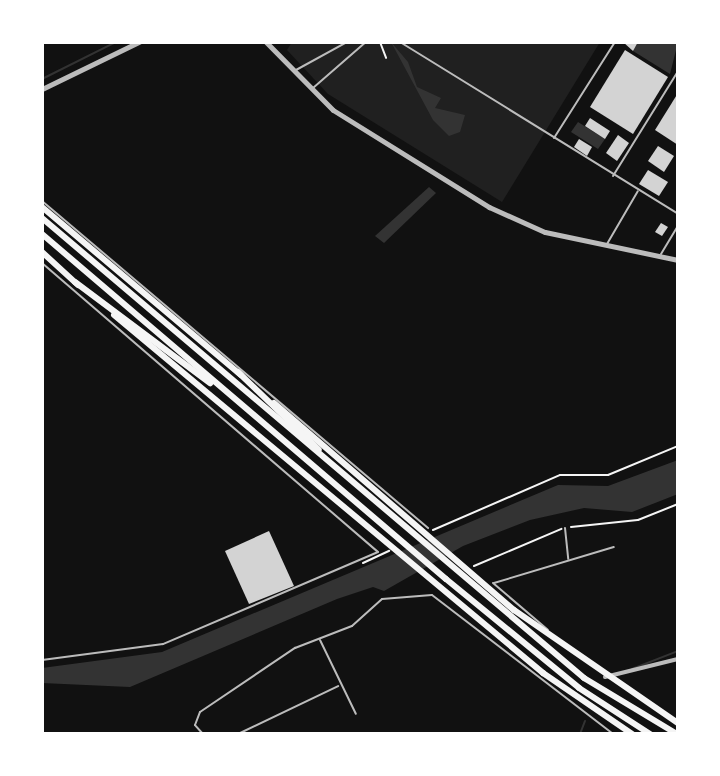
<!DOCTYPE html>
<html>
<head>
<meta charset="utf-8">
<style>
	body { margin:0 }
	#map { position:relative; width:720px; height:776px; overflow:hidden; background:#111; font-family:"Noto Sans",sans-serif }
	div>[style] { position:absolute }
	.green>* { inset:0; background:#202020 }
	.water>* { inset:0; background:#333 }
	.stream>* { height:2px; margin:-1px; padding:0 1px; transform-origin:1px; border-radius:1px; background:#333 }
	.building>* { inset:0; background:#d3d3d3 }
	.path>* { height:2px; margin:-1px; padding:0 1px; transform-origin:1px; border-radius:1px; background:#f5f5f5 }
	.service>* { height:2px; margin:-1px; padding:0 1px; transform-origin:1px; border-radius:1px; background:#bcbcbc }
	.minor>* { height:4px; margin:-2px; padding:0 2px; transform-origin:2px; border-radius:2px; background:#bcbcbc }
	.tertiary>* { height:5px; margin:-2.5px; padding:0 2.5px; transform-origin:2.5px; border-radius:2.5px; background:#bcbcbc }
	.primary>* { height:6px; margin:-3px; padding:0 3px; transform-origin:3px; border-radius:3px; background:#f5f5f5 }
	.trunk>* { height:6px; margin:-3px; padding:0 3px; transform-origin:3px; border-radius:3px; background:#f5f5f5 }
	span { translate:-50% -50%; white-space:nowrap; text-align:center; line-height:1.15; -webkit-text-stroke:6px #fff; paint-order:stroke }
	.frame { position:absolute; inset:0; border:44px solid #fff; pointer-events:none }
</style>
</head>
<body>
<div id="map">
	<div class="green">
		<div style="clip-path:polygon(292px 42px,600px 42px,502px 202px,328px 94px,287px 50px)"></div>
	</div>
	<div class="water">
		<div style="clip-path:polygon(391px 42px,408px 62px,417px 87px,441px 98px,435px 108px,465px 115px,460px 132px,449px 136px,433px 120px)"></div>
		<div style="clip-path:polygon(638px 42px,678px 42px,670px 74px,633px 51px)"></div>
		<div style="clip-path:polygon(578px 122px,605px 139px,598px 149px,571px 132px)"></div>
		<div style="clip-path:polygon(429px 187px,436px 193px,384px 243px,375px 236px)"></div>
		<div style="clip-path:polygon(678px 460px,678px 494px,632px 512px,584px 508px,530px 520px,463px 546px,384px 591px,373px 587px,337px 599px,130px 687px,42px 683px,42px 668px,162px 652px,558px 485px,608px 486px)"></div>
	</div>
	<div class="stream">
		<div style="left:42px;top:79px;width:83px;rotate:-26.6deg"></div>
		<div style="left:632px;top:669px;width:49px;rotate:-21.4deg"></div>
		<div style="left:580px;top:734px;width:14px;rotate:-69deg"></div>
	</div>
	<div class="building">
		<div style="clip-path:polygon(623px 42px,638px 42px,633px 51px)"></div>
		<div style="clip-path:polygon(625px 50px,668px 77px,633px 134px,590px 107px)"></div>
		<div style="clip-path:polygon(678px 93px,678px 145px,655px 130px)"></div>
		<div style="clip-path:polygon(590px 118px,610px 131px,605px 139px,585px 126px)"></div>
		<div style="clip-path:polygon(618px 135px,629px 143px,617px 161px,606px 153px)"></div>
		<div style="clip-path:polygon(579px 139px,592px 147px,587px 156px,574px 147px)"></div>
		<div style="clip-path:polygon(658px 146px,674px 156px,664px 172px,648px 161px)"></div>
		<div style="clip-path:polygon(648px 170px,668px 182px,659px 196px,639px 184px)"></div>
		<div style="clip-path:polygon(661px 223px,668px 227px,662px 236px,655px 232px)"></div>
		<div style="clip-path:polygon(269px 531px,294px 586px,249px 604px,225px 551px)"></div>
	</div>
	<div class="path">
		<div style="left:380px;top:42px;width:17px;rotate:69deg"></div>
		<div style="left:571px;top:527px;width:67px;rotate:-6deg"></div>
		<div style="left:638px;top:520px;width:43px;rotate:-21.8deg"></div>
		<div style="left:433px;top:530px;width:138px;rotate:-23.4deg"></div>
		<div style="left:560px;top:475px;width:48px"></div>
		<div style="left:608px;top:475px;width:76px;rotate:-22.5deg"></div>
		<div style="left:363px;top:563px;width:29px;rotate:-25deg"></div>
		<div style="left:474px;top:566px;width:95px;rotate:-23deg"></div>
	</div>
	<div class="service">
		<div style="left:400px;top:42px;width:327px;rotate:31.7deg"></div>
		<div style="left:296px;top:70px;width:58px;rotate:-28.8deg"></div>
		<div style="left:313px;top:88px;width:70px;rotate:-41deg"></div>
		<div style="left:554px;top:138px;width:114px;rotate:-57.6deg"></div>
		<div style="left:613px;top:176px;width:123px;rotate:-58.2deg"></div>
		<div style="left:42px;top:201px;width:506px;rotate:40.27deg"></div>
		<div style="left:607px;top:244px;width:61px;rotate:-59.7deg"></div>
		<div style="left:661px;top:254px;width:33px;rotate:-59deg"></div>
		<div style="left:42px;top:263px;width:443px;rotate:40.7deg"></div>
		<div style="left:378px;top:552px;width:234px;rotate:156.8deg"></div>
		<div style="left:163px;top:644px;width:122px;rotate:172.5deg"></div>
		<div style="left:565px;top:528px;width:31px;rotate:84deg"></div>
		<div style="left:493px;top:583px;width:72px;rotate:40.5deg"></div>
		<div style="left:494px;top:583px;width:125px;rotate:-16.7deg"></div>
		<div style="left:320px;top:640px;width:82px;rotate:64.1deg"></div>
		<div style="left:203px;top:734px;width:12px;rotate:-132deg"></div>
		<div style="left:195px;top:725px;width:14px;rotate:-69deg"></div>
		<div style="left:200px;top:712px;width:115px;rotate:-34deg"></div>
		<div style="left:295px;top:648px;width:61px;rotate:-21.1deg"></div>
		<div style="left:352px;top:626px;width:40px;rotate:-42deg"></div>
		<div style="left:382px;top:599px;width:50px;rotate:-4.6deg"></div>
		<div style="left:432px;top:595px;width:228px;rotate:37.5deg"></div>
		<div style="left:238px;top:734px;width:111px;rotate:-25.6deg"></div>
	</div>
	<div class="minor">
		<div style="left:605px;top:677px;width:75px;rotate:-13.9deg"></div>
	</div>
	<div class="tertiary">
		<div style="left:266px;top:42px;width:95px;rotate:45.4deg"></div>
		<div style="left:333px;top:110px;width:184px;rotate:31.9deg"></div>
		<div style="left:489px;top:207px;width:61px;rotate:24.1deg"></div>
		<div style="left:545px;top:232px;width:136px;rotate:11.9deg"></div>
		<div style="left:42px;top:89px;width:108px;rotate:-25.9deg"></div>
	</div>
	<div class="primary">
		<div style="left:42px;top:207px;width:260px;rotate:40.2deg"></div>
		<div style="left:42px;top:252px;width:49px;rotate:42.5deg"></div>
		<div style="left:114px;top:315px;width:559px;rotate:39.84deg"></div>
		<div style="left:543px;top:673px;width:108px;rotate:34.4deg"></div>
		<div style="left:274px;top:403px;width:317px;rotate:40.8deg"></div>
		<div style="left:514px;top:610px;width:199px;rotate:34.6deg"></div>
	</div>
	<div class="trunk">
		<div style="left:42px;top:218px;width:711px;rotate:40.32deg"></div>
		<div style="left:584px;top:678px;width:109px;rotate:31.1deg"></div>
		<div style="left:42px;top:234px;width:531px;rotate:40.5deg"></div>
		<div style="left:446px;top:579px;width:172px;rotate:39.3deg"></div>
		<div style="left:579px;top:688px;width:85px;rotate:32.9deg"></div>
		<div style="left:75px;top:282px;width:169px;rotate:36.8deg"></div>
		<div style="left:238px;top:372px;width:112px;rotate:43.9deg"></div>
	</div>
	<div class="frame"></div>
</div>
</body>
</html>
